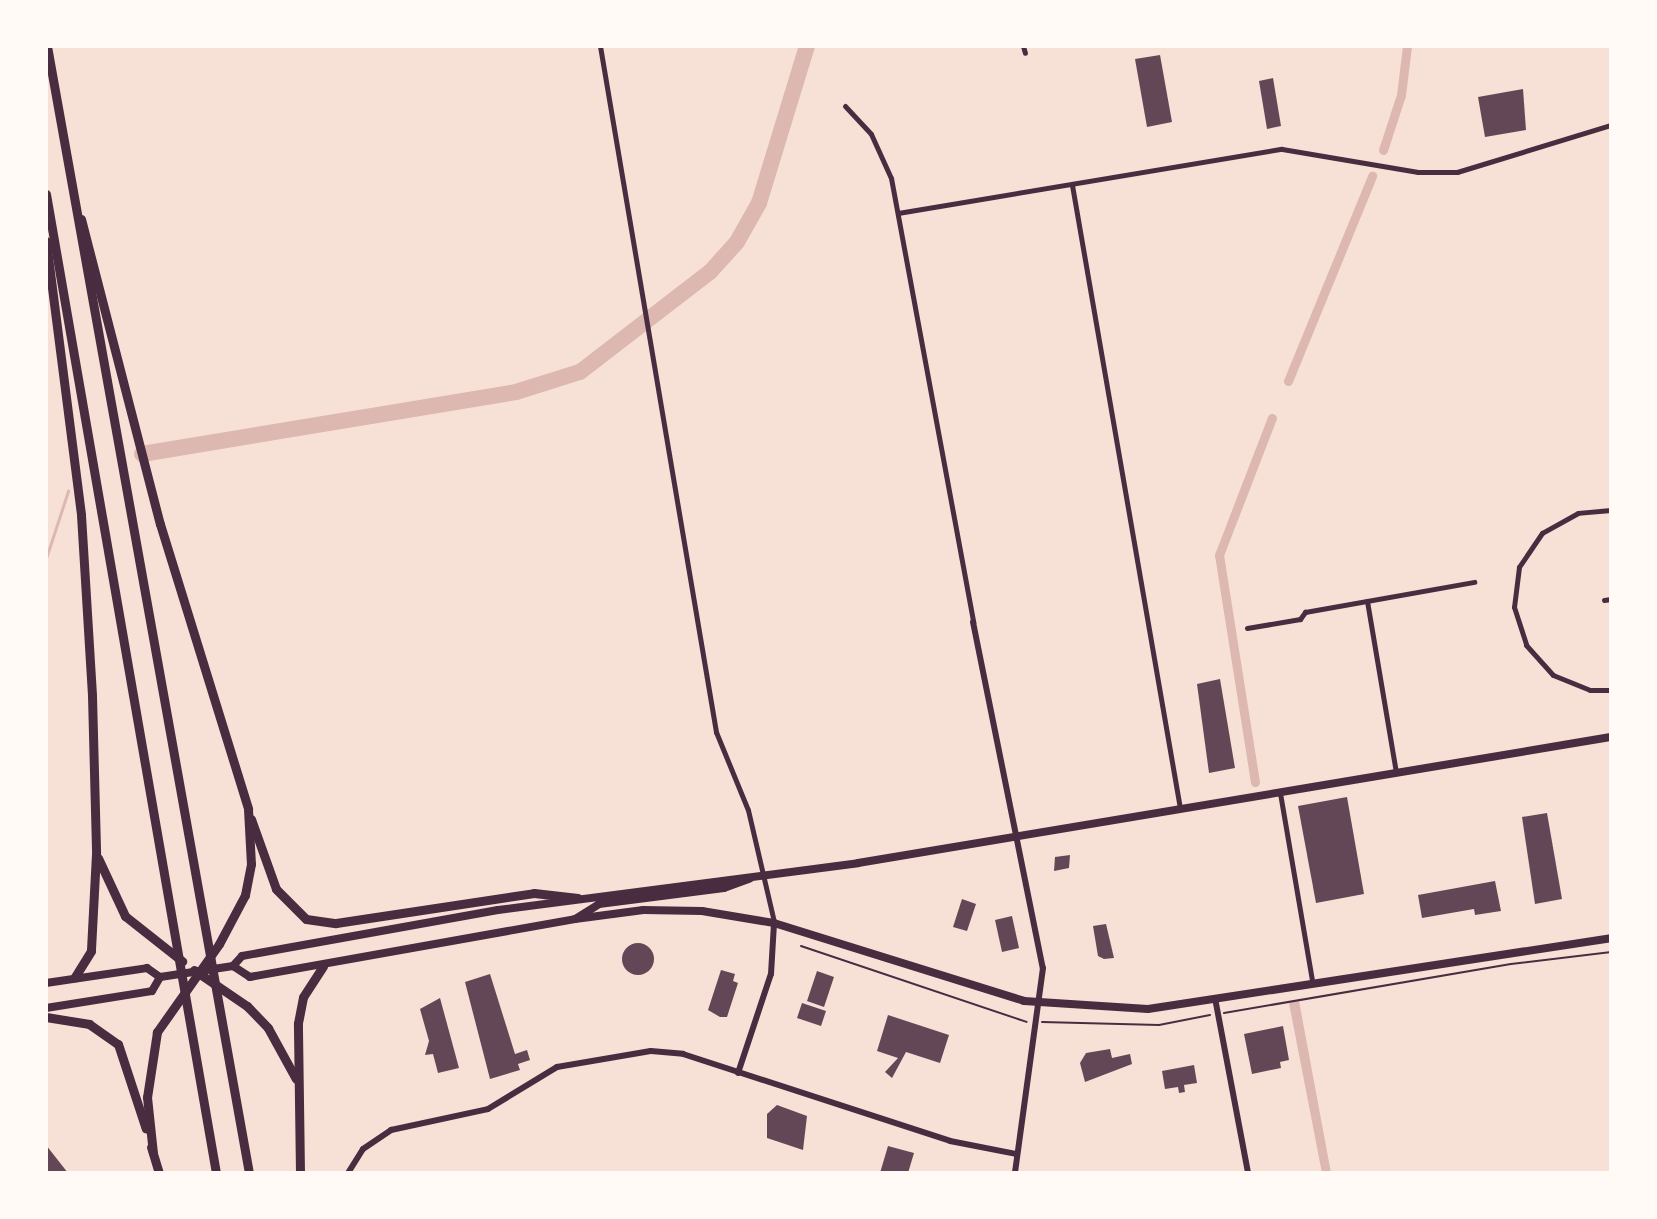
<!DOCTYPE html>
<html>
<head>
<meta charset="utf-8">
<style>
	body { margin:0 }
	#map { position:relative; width:1657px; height:1219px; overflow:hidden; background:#f7e1d7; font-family:"Source Sans 3",sans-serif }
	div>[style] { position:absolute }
	.water>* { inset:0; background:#dcb8b0 }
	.stream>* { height:3px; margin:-1.5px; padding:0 1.5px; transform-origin:1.5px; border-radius:1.5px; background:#dcb8b0 }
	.canal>* { height:9px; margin:-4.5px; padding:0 4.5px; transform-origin:4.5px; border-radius:4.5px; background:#dcb8b0 }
	.river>* { height:16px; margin:-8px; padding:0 8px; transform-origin:8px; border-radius:8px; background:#dcb8b0 }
	.building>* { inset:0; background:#644757 }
	.round { border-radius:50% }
	.path>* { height:2px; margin:-1px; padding:0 1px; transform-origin:1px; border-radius:1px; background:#4a2c40 }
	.minor>* { height:5px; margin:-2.5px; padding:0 2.5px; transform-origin:2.5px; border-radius:2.5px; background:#4a2c40 }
	.tertiary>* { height:6px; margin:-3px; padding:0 3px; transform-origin:3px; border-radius:3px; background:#4a2c40 }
	.primary>* { height:8px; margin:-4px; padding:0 4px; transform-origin:4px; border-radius:4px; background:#4a2c40 }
	.motorway>* { height:9px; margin:-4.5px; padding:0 4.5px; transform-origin:4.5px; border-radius:4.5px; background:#4a2c40 }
	span { translate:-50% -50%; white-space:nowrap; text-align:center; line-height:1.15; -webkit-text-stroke:7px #fffaf5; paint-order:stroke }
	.frame { position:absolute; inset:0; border:48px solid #fffaf5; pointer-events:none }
</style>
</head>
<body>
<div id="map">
	<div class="water">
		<div style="clip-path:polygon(1299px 1001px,1331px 1173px,1322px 1173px,1289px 1003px)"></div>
	</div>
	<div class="stream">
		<div style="left:46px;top:558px;width:71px;rotate:-71.8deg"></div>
	</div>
	<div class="canal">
		<div style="left:1383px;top:150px;width:58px;rotate:-71.9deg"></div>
		<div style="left:1401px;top:95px;width:49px;rotate:-83deg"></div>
		<div style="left:1288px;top:381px;width:222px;rotate:-67.7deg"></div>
		<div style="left:1255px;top:782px;width:230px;rotate:-99deg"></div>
		<div style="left:1219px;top:555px;width:147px;rotate:-68.9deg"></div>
	</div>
	<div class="river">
		<div style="left:142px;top:454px;width:379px;rotate:-9.4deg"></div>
		<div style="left:516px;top:392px;width:67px;rotate:-17.4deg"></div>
		<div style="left:580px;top:372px;width:164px;rotate:-37.6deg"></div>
		<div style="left:710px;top:272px;width:40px;rotate:-48deg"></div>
		<div style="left:737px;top:242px;width:45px;rotate:-60.6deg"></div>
		<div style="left:759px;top:203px;width:164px;rotate:-73deg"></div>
	</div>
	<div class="building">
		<div style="clip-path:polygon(1160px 55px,1172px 122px,1147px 127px,1135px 59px)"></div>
		<div style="clip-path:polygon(1273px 78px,1281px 126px,1267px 129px,1259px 81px)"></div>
		<div style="clip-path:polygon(1523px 89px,1526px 130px,1485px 137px,1478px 97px)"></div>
		<div style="clip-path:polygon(1220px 679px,1235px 768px,1209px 773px,1197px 684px)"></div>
		<div style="clip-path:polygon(1347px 797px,1364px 894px,1316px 903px,1298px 806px)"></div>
		<div style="clip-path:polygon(1547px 813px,1562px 899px,1535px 904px,1522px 817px)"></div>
		<div style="clip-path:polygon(1070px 855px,1069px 868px,1054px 871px,1055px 857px)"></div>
		<div style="clip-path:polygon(1495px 881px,1501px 911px,1475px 915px,1474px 909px,1422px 918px,1418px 895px)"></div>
		<div style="clip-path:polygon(962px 899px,976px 904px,967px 931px,953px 927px)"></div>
		<div style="clip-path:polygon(1012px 916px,1019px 948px,1002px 952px,995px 920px)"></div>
		<div style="clip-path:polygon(1106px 924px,1114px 958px,1104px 959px,1098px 956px,1093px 926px)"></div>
		<div class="round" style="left:622px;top:943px;width:32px;height:32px"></div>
		<div style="clip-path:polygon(721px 970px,735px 974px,733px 981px,738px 983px,727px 1017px,720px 1017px,708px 1010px)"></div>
		<div style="clip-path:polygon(817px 971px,834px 977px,824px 1007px,807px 1001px)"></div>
		<div style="clip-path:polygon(490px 974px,515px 1054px,527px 1050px,530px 1060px,518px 1064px,520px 1070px,490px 1079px,465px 982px)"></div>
		<div style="clip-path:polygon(440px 998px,459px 1068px,438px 1073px,433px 1054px,425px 1055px,429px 1041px,420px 1009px)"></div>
		<div style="clip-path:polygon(802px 1003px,826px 1011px,821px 1026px,797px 1018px)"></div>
		<div style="clip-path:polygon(888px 1015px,949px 1035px,940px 1063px,906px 1052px,892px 1078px,885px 1072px,898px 1058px,877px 1051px)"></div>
		<div style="clip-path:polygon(1283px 1026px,1289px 1060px,1280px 1062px,1281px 1068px,1252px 1074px,1244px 1034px)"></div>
		<div style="clip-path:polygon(1110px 1049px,1112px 1058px,1130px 1054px,1132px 1064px,1085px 1082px,1080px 1063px,1086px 1053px)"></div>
		<div style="clip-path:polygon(1194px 1065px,1197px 1083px,1184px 1085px,1185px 1092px,1179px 1093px,1178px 1087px,1165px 1089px,1162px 1071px)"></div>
		<div style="clip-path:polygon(777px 1105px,807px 1116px,803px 1150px,767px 1138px,767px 1114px)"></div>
		<div style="clip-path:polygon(46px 1145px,68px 1173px,46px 1173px)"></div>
		<div style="clip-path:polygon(888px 1146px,914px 1153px,908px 1173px,880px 1173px)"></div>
	</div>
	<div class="path">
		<div style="left:801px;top:946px;width:238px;rotate:18.6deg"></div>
		<div style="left:1224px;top:1013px;width:291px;rotate:-9.7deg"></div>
		<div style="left:1511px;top:964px;width:101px;rotate:-6.8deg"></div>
		<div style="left:1042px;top:1022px;width:117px;rotate:1.5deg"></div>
		<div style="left:1159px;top:1025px;width:52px;rotate:-11.1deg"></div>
	</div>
	<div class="minor">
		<div style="left:600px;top:46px;width:696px;rotate:80.4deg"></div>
		<div style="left:716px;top:732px;width:84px;rotate:67.7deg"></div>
		<div style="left:748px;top:810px;width:115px;rotate:76.9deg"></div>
		<div style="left:1023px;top:46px;width:7px;rotate:74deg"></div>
		<div style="left:845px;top:106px;width:38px;rotate:47deg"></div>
		<div style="left:871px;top:134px;width:48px;rotate:65.6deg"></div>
		<div style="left:891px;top:178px;width:452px;rotate:79.5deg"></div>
		<div style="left:1072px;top:185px;width:632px;rotate:80.17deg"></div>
		<div style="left:898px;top:213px;width:389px;rotate:-9.5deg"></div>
		<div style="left:1282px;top:149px;width:138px;rotate:9.6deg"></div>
		<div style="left:1418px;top:172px;width:39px"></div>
		<div style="left:1457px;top:172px;width:161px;rotate:-17deg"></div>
		<div style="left:1611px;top:510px;width:33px;rotate:175deg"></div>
		<div style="left:1578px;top:513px;width:41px;rotate:150.9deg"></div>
		<div style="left:1542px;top:533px;width:41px;rotate:124.1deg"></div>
		<div style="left:1519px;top:567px;width:40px;rotate:97.1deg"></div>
		<div style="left:1514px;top:607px;width:40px;rotate:72deg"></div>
		<div style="left:1526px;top:645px;width:40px;rotate:48deg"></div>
		<div style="left:1553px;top:675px;width:40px;rotate:22deg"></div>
		<div style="left:1590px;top:690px;width:21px"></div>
		<div style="left:1604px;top:600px;width:7px;rotate:-8deg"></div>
		<div style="left:1367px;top:601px;width:173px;rotate:80.4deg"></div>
		<div style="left:1247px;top:628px;width:54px;rotate:-9.6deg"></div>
		<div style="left:1300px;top:619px;width:9px;rotate:-54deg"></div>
		<div style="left:1305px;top:612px;width:172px;rotate:-10.1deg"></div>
		<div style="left:1280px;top:793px;width:191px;rotate:80.3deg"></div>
	</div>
	<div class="tertiary">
		<div style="left:973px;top:622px;width:353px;rotate:78.6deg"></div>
		<div style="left:1043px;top:968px;width:207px;rotate:97.8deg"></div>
		<div style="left:1215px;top:998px;width:178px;rotate:79.3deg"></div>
		<div style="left:738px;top:1073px;width:104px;rotate:-71.6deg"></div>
		<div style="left:771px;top:974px;width:51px;rotate:-86.6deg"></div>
		<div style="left:348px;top:1173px;width:28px;rotate:-58deg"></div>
		<div style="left:363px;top:1149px;width:34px;rotate:-34deg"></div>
		<div style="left:391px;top:1130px;width:99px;rotate:-12.2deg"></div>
		<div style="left:488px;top:1109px;width:81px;rotate:-31.3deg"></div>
		<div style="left:557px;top:1067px;width:95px;rotate:-9.7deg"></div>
		<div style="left:651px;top:1051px;width:32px;rotate:5deg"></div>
		<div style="left:683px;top:1054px;width:281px;rotate:18deg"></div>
		<div style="left:950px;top:1141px;width:67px;rotate:11.1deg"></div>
	</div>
	<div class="primary">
		<div style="left:577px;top:918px;width:26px;rotate:-32deg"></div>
		<div style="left:599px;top:904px;width:126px;rotate:-7.3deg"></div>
		<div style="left:724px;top:888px;width:27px;rotate:-20deg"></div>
		<div style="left:233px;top:966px;width:20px;rotate:33deg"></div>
		<div style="left:250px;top:977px;width:330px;rotate:-10.1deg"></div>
		<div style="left:575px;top:919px;width:69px;rotate:-7.5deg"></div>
		<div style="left:643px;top:910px;width:59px;rotate:1deg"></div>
		<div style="left:702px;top:911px;width:73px;rotate:9.5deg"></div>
		<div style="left:774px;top:923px;width:262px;rotate:17.3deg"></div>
		<div style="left:1024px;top:1001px;width:124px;rotate:3.7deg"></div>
		<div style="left:1148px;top:1009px;width:468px;rotate:-8.7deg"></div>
		<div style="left:46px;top:983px;width:102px;rotate:-8.4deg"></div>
		<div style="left:147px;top:968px;width:16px;rotate:35deg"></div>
		<div style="left:160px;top:977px;width:74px;rotate:-8.6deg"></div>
		<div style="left:233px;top:966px;width:13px;rotate:-48deg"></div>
		<div style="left:242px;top:956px;width:260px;rotate:-10.2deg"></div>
		<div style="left:498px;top:910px;width:363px;rotate:-7.4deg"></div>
		<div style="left:858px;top:863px;width:763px;rotate:-9.5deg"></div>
		<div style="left:46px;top:1008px;width:107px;rotate:-9.1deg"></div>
		<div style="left:152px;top:991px;width:16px;rotate:-60deg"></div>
	</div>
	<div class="motorway">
		<div style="left:47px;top:46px;width:1145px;rotate:79.84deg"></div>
		<div style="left:46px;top:194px;width:994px;rotate:80.15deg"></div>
		<div style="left:81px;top:219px;width:315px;rotate:75.5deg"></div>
		<div style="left:160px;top:524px;width:298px;rotate:72.8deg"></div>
		<div style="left:248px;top:809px;width:55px;rotate:86.9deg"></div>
		<div style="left:251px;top:864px;width:32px;rotate:101deg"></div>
		<div style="left:245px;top:895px;width:55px;rotate:118deg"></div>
		<div style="left:219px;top:944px;width:108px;rotate:125.2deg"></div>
		<div style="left:157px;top:1032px;width:66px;rotate:98.7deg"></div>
		<div style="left:147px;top:1097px;width:56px;rotate:83.9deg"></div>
		<div style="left:46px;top:241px;width:276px;rotate:82.7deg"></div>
		<div style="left:81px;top:515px;width:181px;rotate:86.5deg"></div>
		<div style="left:92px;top:696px;width:158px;rotate:88.5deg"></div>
		<div style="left:96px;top:854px;width:97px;rotate:93deg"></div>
		<div style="left:91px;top:951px;width:31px;rotate:122deg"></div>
		<div style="left:251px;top:819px;width:74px;rotate:70.3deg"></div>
		<div style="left:276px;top:889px;width:42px;rotate:45deg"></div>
		<div style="left:306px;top:919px;width:30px;rotate:8deg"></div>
		<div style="left:336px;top:923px;width:200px;rotate:-8.6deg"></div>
		<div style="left:534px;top:893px;width:44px;rotate:6.5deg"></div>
		<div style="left:98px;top:858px;width:64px;rotate:65deg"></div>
		<div style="left:125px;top:916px;width:73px;rotate:38.3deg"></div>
		<div style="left:194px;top:970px;width:64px;rotate:34.2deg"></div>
		<div style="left:247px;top:1006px;width:30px;rotate:46deg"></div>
		<div style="left:268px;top:1028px;width:58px;rotate:61.2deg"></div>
		<div style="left:46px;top:1017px;width:44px;rotate:9.2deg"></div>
		<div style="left:89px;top:1024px;width:35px;rotate:35deg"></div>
		<div style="left:118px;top:1044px;width:89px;rotate:71.8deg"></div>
		<div style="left:151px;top:1147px;width:27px;rotate:73deg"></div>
		<div style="left:300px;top:1173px;width:150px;rotate:-90.8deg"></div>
		<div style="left:298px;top:1023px;width:26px;rotate:-79deg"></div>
		<div style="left:303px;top:997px;width:37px;rotate:-57deg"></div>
	</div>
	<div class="frame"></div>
</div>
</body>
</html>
